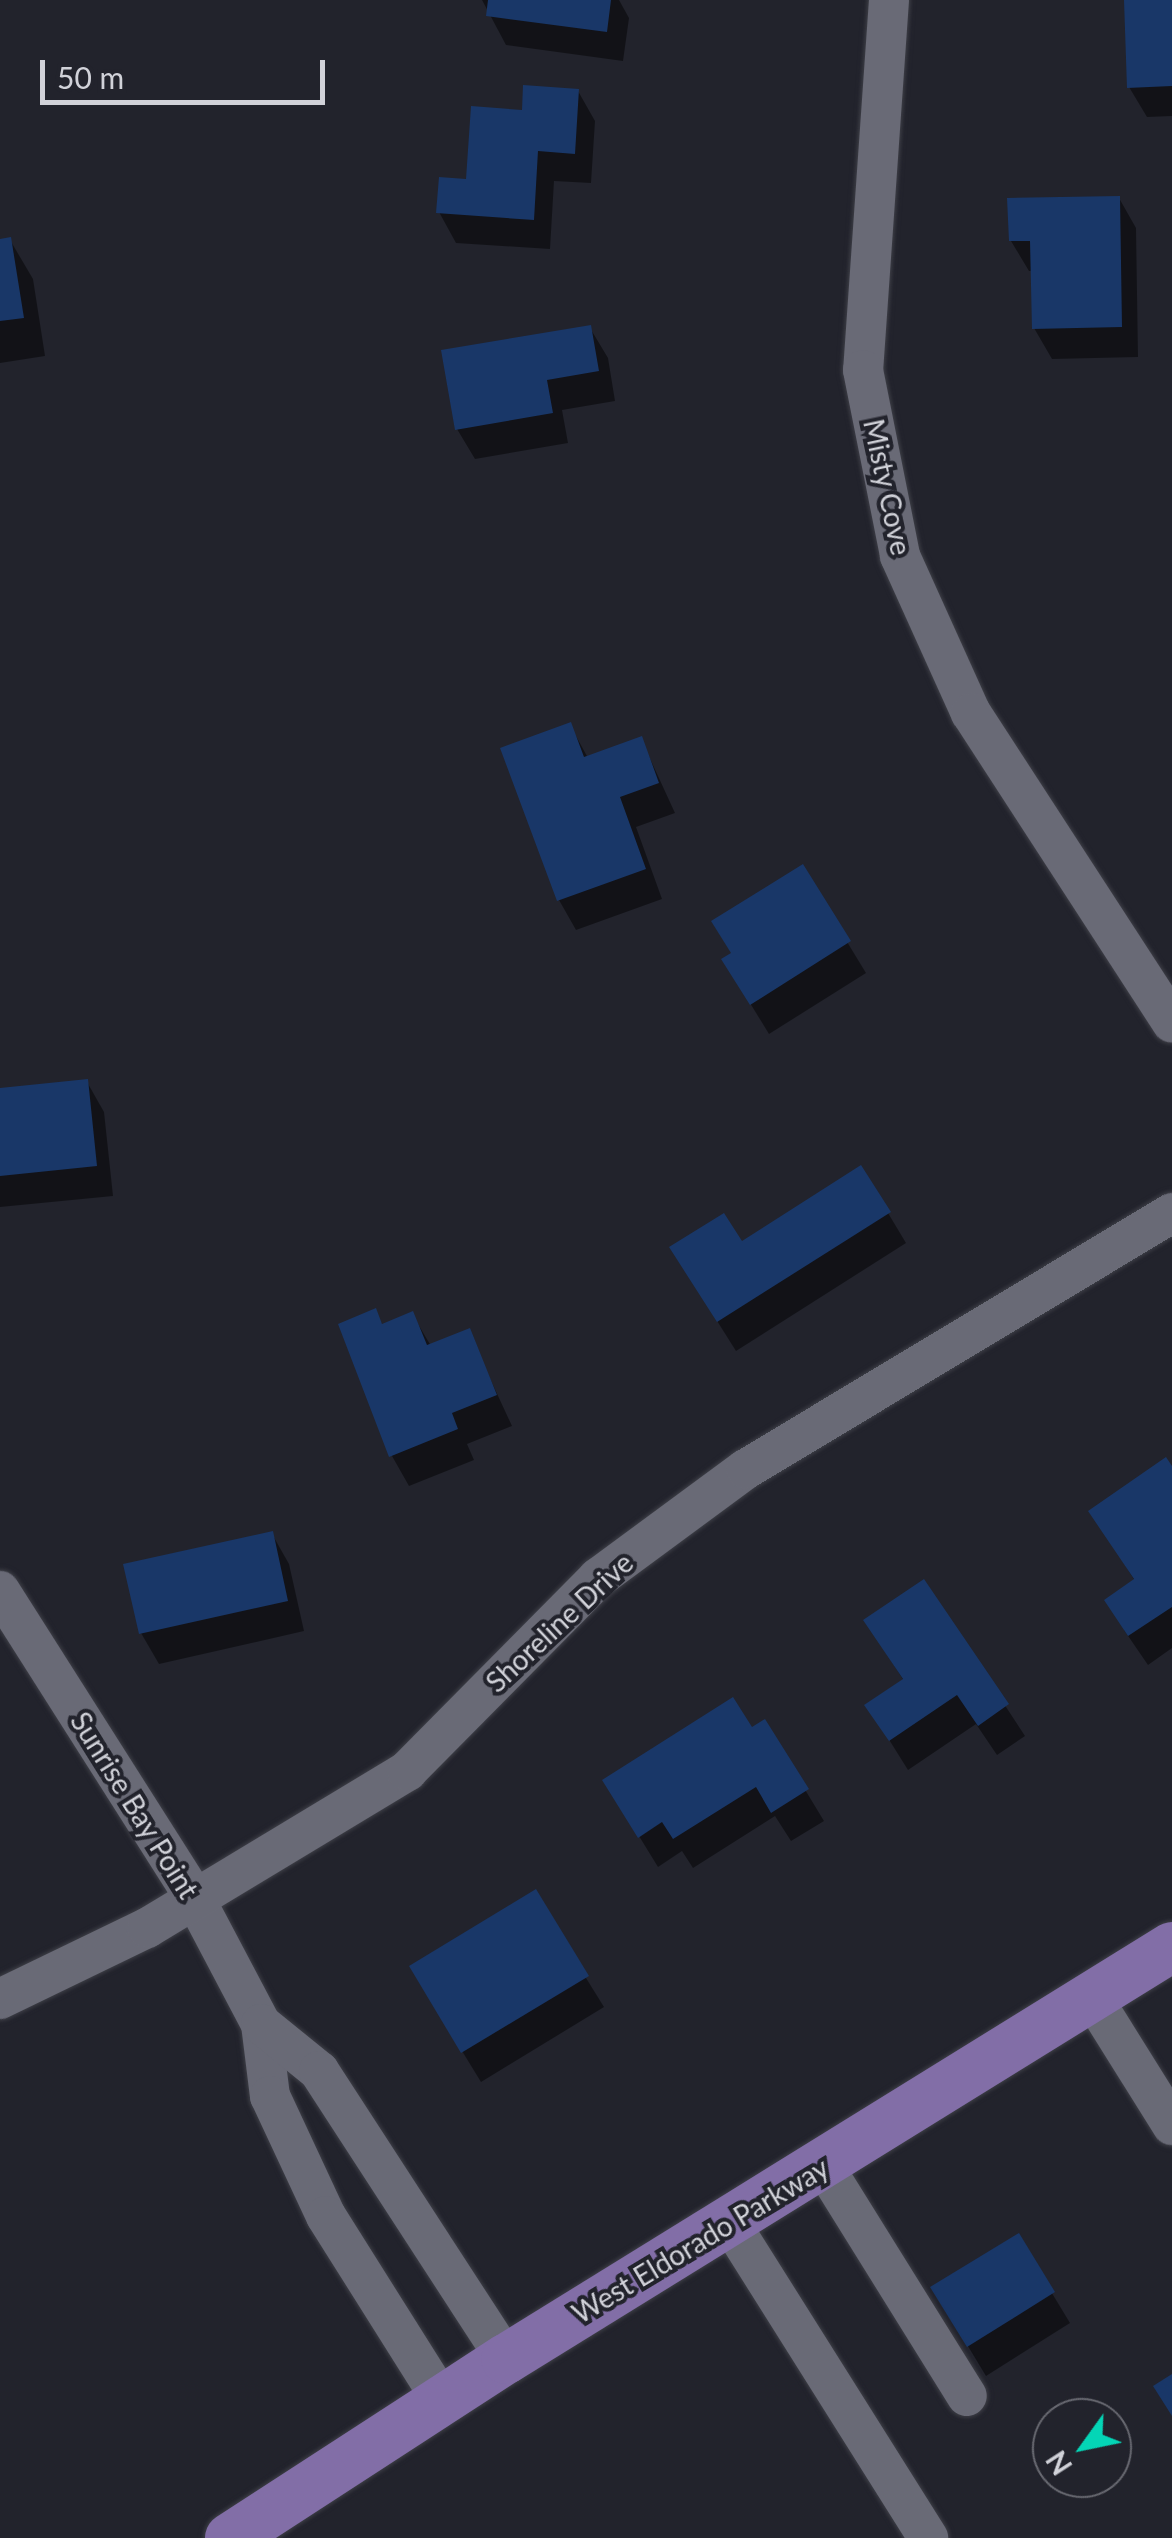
<!DOCTYPE html>
<html>
<head>
<meta charset="utf-8">
<style>
	body { margin:0 }
	#map { position:relative; width:1172px; height:2538px; overflow:hidden; background:#22232c; font-family:Lato,sans-serif }
	div>[style] { position:absolute }
	.shadow>* { inset:0; background:#0007 }
	.building>* { inset:0; background:#193768 }
	.roads { filter:drop-shadow(0 0 2px #3e3f47) drop-shadow(0 0 2px #3e3f47) }
	.minor>* { height:40px; margin:-20px; padding:0 20px; transform-origin:20px; border-radius:20px; background:#696a76 }
	.major>* { height:50px; margin:-25px; padding:0 25px; transform-origin:25px; border-radius:25px; background:#826ea7 }
	span { translate:-50% -50%; white-space:nowrap; text-align:center; line-height:1.15; -webkit-text-stroke:8px #22232c; paint-order:stroke }
	.street-label { font-size:28px; color:#d1d2d9 }
	.north { position:absolute; left:1032px; top:2398px; width:100px; height:100px; box-sizing:border-box; background:#22232c; border:2px solid #686971; border-radius:50%; rotate:237deg; font-size:28px; font-weight:700; line-height:40px; text-align:center; color:#d1d2d9 }
	.north::after { content:''; display:block; margin:auto; width:35px; height:45px; background:#04d5b6; clip-path:polygon(50% 0,100% 100%,50% 72%,0 100%) }
	.scale { position:absolute; left:40px; top:60px; width:285px; height:45px; box-sizing:border-box; border:5px solid #d1d2d9; border-top:0; padding-left:12px; font-size:30px; line-height:35px; white-space:nowrap; color:#d1d2d9; -webkit-text-stroke:8px #22232c; paint-order:stroke }
</style>
</head>
<body>
<div id="map">
	<div class="shadow">
		<div style="clip-path:polygon(482px 0,619px 0,629px 18px,623px 61px,506px 45px)"></div>
		<div style="clip-path:polygon(1127px 0,1172px 0,1172px 116px,1147px 117px,1129px 87px)"></div>
		<div style="clip-path:polygon(578px 91px,595px 121px,591px 183px,554px 181px,550px 249px,456px 243px,439px 212px,524px 113px)"></div>
		<div style="clip-path:polygon(1119px 198px,1136px 228px,1138px 357px,1052px 359px,1034px 328px,1033px 271px,1029px 271px,1011px 241px)"></div>
		<div style="clip-path:polygon(10px 240px,33px 279px,45px 356px,0 363px,0 241px)"></div>
		<div style="clip-path:polygon(590px 328px,608px 358px,615px 401px,562px 410px,568px 443px,475px 459px,457px 429px)"></div>
		<div style="clip-path:polygon(570px 725px,588px 758px,641px 739px,675px 813px,636px 827px,662px 899px,576px 930px,559px 900px,503px 750px)"></div>
		<div style="clip-path:polygon(802px 868px,866px 973px,769px 1034px,742px 990px,733px 955px)"></div>
		<div style="clip-path:polygon(87px 1082px,104px 1112px,113px 1196px,0 1207px,0 1090px)"></div>
		<div style="clip-path:polygon(888px 1213px,906px 1243px,736px 1351px,690px 1278px,741px 1244px)"></div>
		<div style="clip-path:polygon(375px 1312px,383px 1326px,412px 1314px,431px 1346px,468px 1331px,512px 1426px,467px 1444px,474px 1460px,409px 1486px,392px 1456px,342px 1325px)"></div>
		<div style="clip-path:polygon(1172px 1471px,1172px 1648px,1148px 1665px,1124px 1630px,1135px 1581px,1091px 1511px)"></div>
		<div style="clip-path:polygon(272px 1534px,289px 1564px,304px 1631px,159px 1664px,141px 1633px)"></div>
		<div style="clip-path:polygon(924px 1582px,1025px 1736px,997px 1755px,976px 1724px,908px 1770px,868px 1706px,904px 1681px,866px 1621px)"></div>
		<div style="clip-path:polygon(764px 1722px,824px 1821px,791px 1841px,775px 1816px,693px 1868px,682px 1851px,658px 1867px,623px 1810px)"></div>
		<div style="clip-path:polygon(586px 1978px,604px 2007px,481px 2082px,429px 1997px)"></div>
		<div style="clip-path:polygon(1018px 2237px,1070px 2323px,986px 2376px,951px 2318px)"></div>
	</div>
	<div class="building">
		<div style="clip-path:polygon(488px 0,611px 0,607px 32px,486px 16px)"></div>
		<div style="clip-path:polygon(1124px 0,1172px 0,1172px 86px,1127px 88px)"></div>
		<div style="clip-path:polygon(523px 85px,579px 89px,575px 154px,538px 151px,534px 220px,436px 213px,439px 177px,466px 179px,471px 106px,522px 110px)"></div>
		<div style="clip-path:polygon(1120px 196px,1122px 327px,1032px 329px,1030px 241px,1009px 241px,1007px 198px)"></div>
		<div style="clip-path:polygon(11px 237px,24px 318px,0 321px,0 239px)"></div>
		<div style="clip-path:polygon(591px 325px,599px 371px,547px 380px,553px 413px,455px 430px,441px 350px)"></div>
		<div style="clip-path:polygon(571px 722px,584px 757px,642px 736px,659px 783px,620px 797px,646px 869px,557px 901px,500px 748px)"></div>
		<div style="clip-path:polygon(803px 864px,851px 941px,750px 1005px,721px 959px,731px 953px,711px 921px)"></div>
		<div style="clip-path:polygon(88px 1079px,97px 1166px,0 1176px,0 1088px)"></div>
		<div style="clip-path:polygon(861px 1165px,891px 1212px,717px 1322px,669px 1247px,724px 1213px,742px 1241px)"></div>
		<div style="clip-path:polygon(376px 1308px,382px 1324px,413px 1311px,427px 1345px,470px 1328px,497px 1395px,452px 1413px,458px 1429px,389px 1457px,338px 1324px)"></div>
		<div style="clip-path:polygon(1166px 1457px,1172px 1466px,1172px 1607px,1128px 1636px,1104px 1600px,1134px 1579px,1088px 1511px)"></div>
		<div style="clip-path:polygon(273px 1531px,288px 1601px,139px 1634px,123px 1564px)"></div>
		<div style="clip-path:polygon(924px 1579px,1009px 1704px,978px 1726px,957px 1695px,889px 1741px,864px 1705px,903px 1679px,863px 1620px)"></div>
		<div style="clip-path:polygon(733px 1697px,752px 1727px,765px 1719px,809px 1789px,771px 1813px,756px 1787px,673px 1839px,662px 1822px,638px 1838px,602px 1780px)"></div>
		<div style="clip-path:polygon(536px 1889px,589px 1976px,461px 2053px,409px 1966px)"></div>
		<div style="clip-path:polygon(1019px 2233px,1055px 2292px,967px 2347px,930px 2287px)"></div>
		<div style="clip-path:polygon(1172px 2374px,1172px 2416px,1153px 2386px)"></div>
	</div>
	<div class="roads">
		<div class="minor">
			<div style="left:889px;top:0;width:371px;rotate:94deg"></div>
			<div style="left:863px;top:370px;width:190px;rotate:78.7deg"></div>
			<div style="left:900px;top:556px;width:172px;rotate:65.7deg"></div>
			<div style="left:971px;top:713px;width:369px;rotate:57deg"></div>
			<div style="left:0;top:1591px;width:362px;rotate:57.6deg"></div>
			<div style="left:194px;top:1897px;width:144px;rotate:62.2deg"></div>
			<div style="left:261px;top:2024px;width:73px;rotate:82.9deg"></div>
			<div style="left:270px;top:2096px;width:132px;rotate:65deg"></div>
			<div style="left:326px;top:2216px;width:218px;rotate:57.8deg"></div>
			<div style="left:1092px;top:1997px;width:151px;rotate:58deg"></div>
			<div style="left:0;top:1999px;width:163px;rotate:-25.8deg"></div>
			<div style="left:147px;top:1928px;width:304px;rotate:-31.1deg"></div>
			<div style="left:407px;top:1771px;width:272px;rotate:-45.3deg"></div>
			<div style="left:598px;top:1578px;width:184px;rotate:-36.4deg"></div>
			<div style="left:746px;top:1469px;width:497px;rotate:-31deg"></div>
			<div style="left:261px;top:2024px;width:75px;rotate:39deg"></div>
			<div style="left:319px;top:2071px;width:343px;rotate:57deg"></div>
			<div style="left:823px;top:2165px;width:272px;rotate:58.1deg"></div>
			<div style="left:730px;top:2223px;width:372px;rotate:57.8deg"></div>
		</div>
		<div class="major">
			<div style="left:230px;top:2538px;width:329px;rotate:-33deg"></div>
			<div style="left:506px;top:2359px;width:783px;rotate:-31.74deg"></div>
		</div>
	</div>
	<div class="street-label">
		<span style="left:888px;top:487px;rotate:78deg">Misty Cove</span>
		<span style="left:559px;top:1622px;rotate:-43deg">Shoreline Drive</span>
		<span style="left:135px;top:1805px;rotate:58deg">Sunrise Bay Point</span>
		<span style="left:700px;top:2240px;rotate:-31deg">West Eldorado Parkway</span>
	</div>
	<div class="north">N</div>
	<div class="scale">50 m</div>
</div>
</body>
</html>
